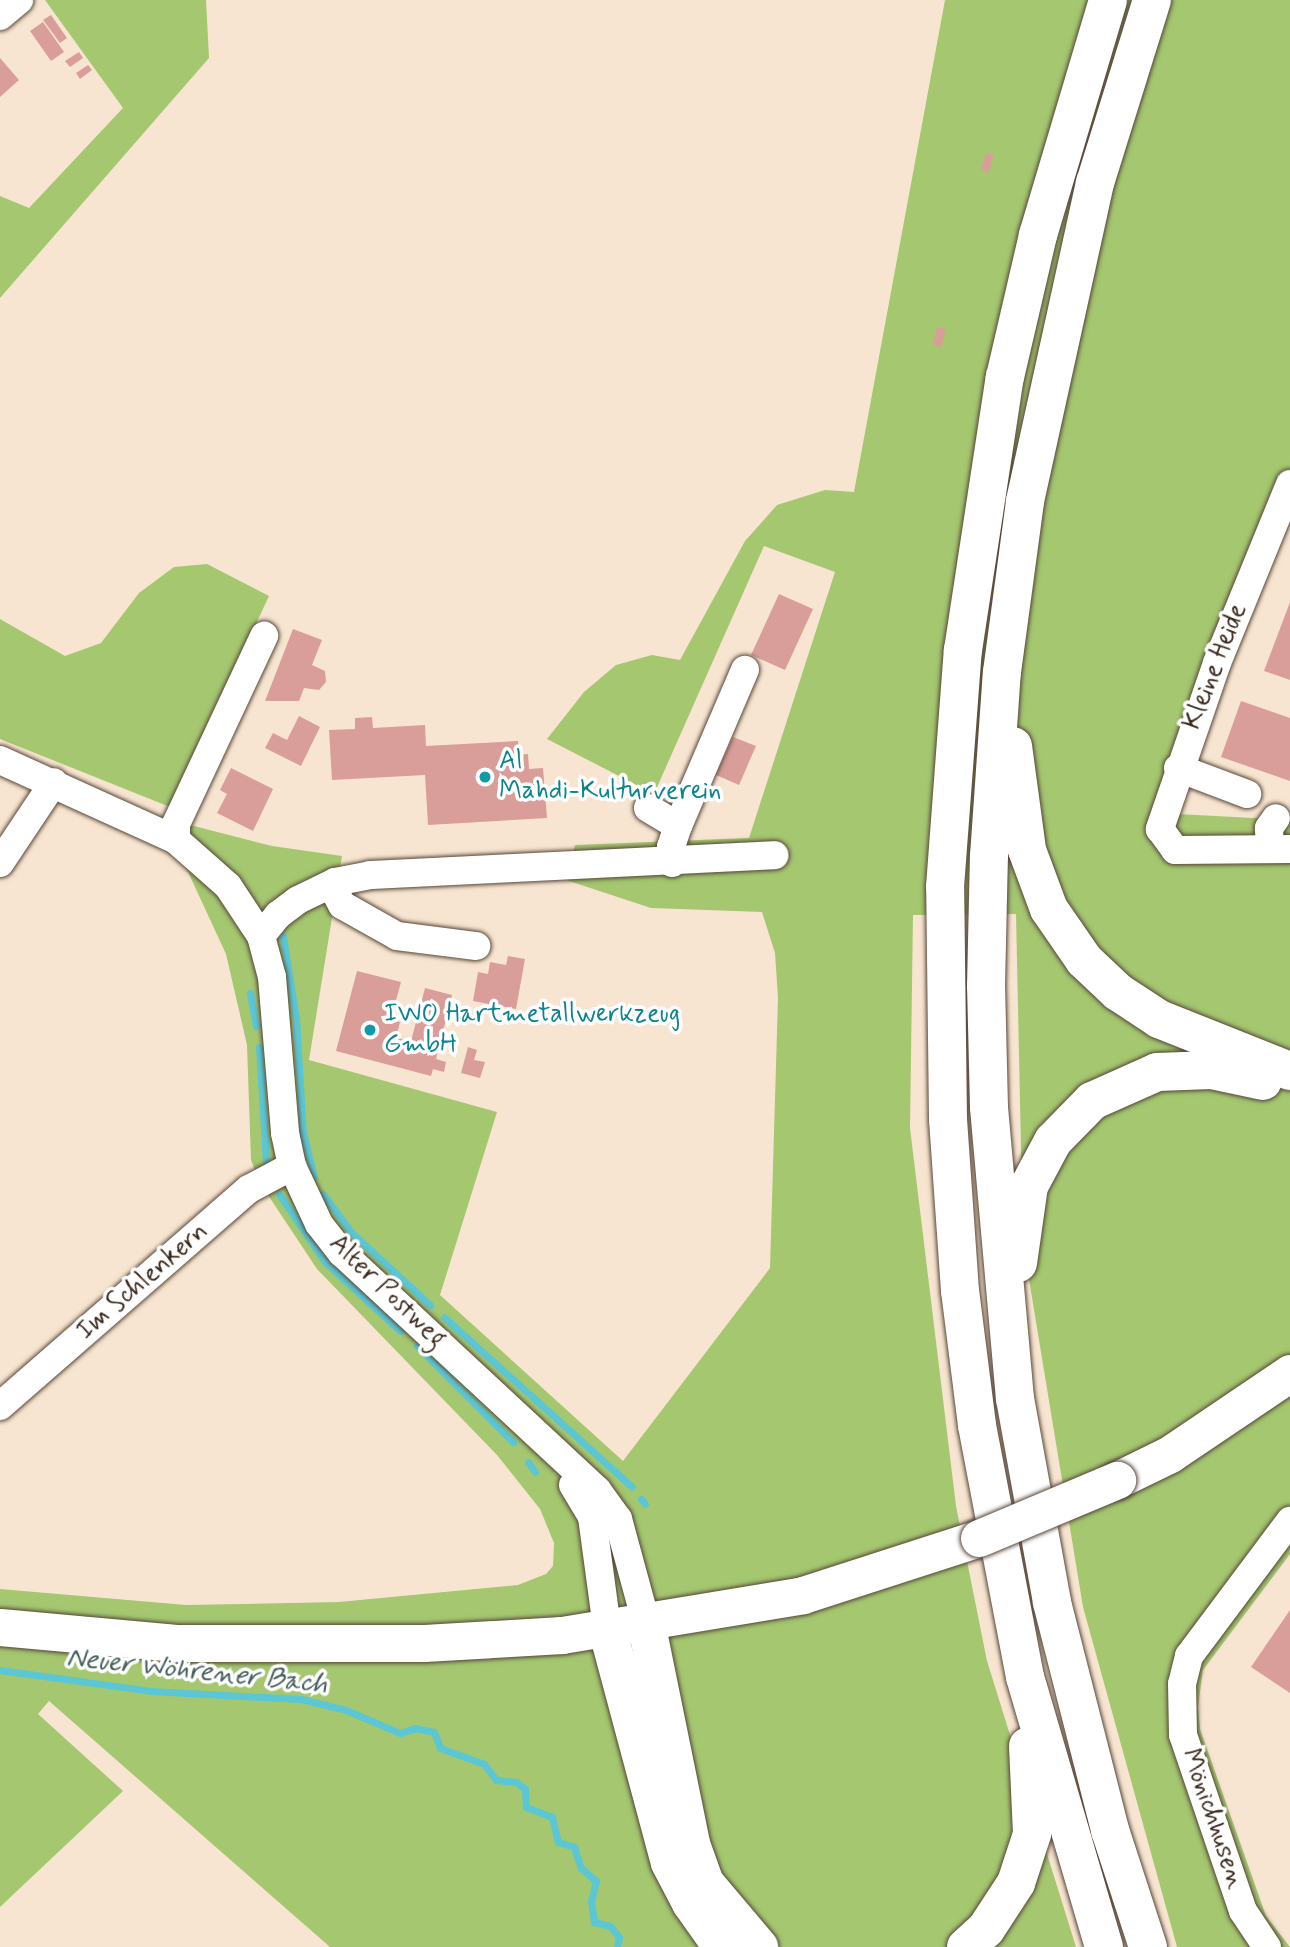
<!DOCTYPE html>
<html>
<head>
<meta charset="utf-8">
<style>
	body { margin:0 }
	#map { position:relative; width:1290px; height:1947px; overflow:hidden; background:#f8e5d1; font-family:Mynerve,sans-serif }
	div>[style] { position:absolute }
	.green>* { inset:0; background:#a4c770 }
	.stream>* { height:7px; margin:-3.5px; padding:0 3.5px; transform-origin:3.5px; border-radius:3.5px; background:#5bc6d4 }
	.building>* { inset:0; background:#d99e9a }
	.roads { filter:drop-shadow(0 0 2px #574639) drop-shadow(0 0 2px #574639) }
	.minor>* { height:28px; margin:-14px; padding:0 14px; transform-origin:14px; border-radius:14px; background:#fff }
	.major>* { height:37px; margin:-18.5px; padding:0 18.5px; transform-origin:18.5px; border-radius:18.5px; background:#fff }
	.highway>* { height:38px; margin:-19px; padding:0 19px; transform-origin:19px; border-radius:19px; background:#fff }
	.bridges { filter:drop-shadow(0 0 2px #574639) drop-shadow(0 0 2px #574639) }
	.major-bridge>* { height:37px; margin:-18.5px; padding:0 18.5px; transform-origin:18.5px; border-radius:18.5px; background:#fff }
	.dots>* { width:19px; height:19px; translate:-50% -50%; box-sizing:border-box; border:4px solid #fff; border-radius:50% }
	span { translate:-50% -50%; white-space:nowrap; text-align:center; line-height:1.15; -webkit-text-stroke:7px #fff; paint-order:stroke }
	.street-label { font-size:26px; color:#3b2a1e }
	.culture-label { font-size:26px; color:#0d838f }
	.left { translate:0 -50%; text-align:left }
	.water-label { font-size:28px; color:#46615e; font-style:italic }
</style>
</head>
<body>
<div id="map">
	<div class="green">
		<div style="clip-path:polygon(45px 0,206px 0,209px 58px,0 298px,0 196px,29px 208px,123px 108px)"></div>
		<div style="clip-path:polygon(945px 0,1290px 0,1290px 512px,1159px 813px,1290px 820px,1290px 1554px,1203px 1670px,1198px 1707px,1200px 1729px,1266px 1916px,1290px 1947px,1177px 1947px,1083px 1607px,1023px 1243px,1016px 914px,913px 915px,910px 1128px,956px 1506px,987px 1661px,1076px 1947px,330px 1947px,49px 1701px,38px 1714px,123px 1791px,0 1907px,0 1589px,186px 1605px,339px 1602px,518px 1585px,546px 1574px,553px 1566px,554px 1543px,540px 1509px,497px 1455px,317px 1269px,260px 1183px,251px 1160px,247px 1045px,226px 954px,163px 818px,272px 846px,342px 856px,309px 1060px,497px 1112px,440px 1295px,623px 1461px,770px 1268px,778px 998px,775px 953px,762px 912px,651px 908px,566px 880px,575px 845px,749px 838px,835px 572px,764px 546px,654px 794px,547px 739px,584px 692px,616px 665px,652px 655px,680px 660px,745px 541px,777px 505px,825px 490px,854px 492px)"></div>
		<div style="clip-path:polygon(207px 564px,269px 596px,170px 807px,0 739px,0 619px,65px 656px,101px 643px,139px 593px,174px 567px)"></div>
	</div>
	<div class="stream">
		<div style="left:283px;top:936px;width:84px;rotate:81.1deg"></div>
		<div style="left:296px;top:1019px;width:114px;rotate:86.5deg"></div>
		<div style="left:303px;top:1133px;width:45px;rotate:76deg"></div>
		<div style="left:250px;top:993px;width:34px;rotate:80deg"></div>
		<div style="left:259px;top:1047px;width:114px;rotate:86.5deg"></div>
		<div style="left:279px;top:1194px;width:82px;rotate:55.9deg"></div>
		<div style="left:325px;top:1262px;width:102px;rotate:42.6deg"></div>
		<div style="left:323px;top:1194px;width:47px;rotate:53.6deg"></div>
		<div style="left:351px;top:1232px;width:108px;rotate:42.7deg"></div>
		<div style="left:444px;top:1317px;width:253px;rotate:42.1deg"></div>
		<div style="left:417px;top:1346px;width:136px;rotate:45deg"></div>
		<div style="left:528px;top:1462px;width:12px;rotate:55deg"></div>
		<div style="left:641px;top:1499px;width:6px;rotate:51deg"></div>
		<div style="left:0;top:1670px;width:152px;rotate:7.9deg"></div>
		<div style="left:151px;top:1691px;width:150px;rotate:3.1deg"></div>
		<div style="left:301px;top:1699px;width:46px;rotate:13.7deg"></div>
		<div style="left:346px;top:1710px;width:59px;rotate:23.1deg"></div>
		<div style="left:400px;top:1733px;width:16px;rotate:-18deg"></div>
		<div style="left:415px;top:1728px;width:19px;rotate:12deg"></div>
		<div style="left:434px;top:1732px;width:17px;rotate:69deg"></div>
		<div style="left:440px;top:1748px;width:47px;rotate:20deg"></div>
		<div style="left:484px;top:1764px;width:20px;rotate:53deg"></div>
		<div style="left:496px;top:1780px;width:20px;rotate:6deg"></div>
		<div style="left:516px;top:1782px;width:11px;rotate:38deg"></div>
		<div style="left:525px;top:1789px;width:18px;rotate:87deg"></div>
		<div style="left:526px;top:1807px;width:28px;rotate:21deg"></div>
		<div style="left:552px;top:1817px;width:26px;rotate:77deg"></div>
		<div style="left:558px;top:1842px;width:17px;rotate:17deg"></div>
		<div style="left:574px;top:1847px;width:22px;rotate:72deg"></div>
		<div style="left:581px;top:1868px;width:20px;rotate:41deg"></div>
		<div style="left:596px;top:1881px;width:21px;rotate:104deg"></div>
		<div style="left:591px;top:1901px;width:21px;rotate:82deg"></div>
		<div style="left:594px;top:1922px;width:16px;rotate:14deg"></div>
		<div style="left:610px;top:1926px;width:14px;rotate:51deg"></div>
		<div style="left:619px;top:1937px;width:10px;rotate:101deg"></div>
	</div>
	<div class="building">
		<div style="clip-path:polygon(51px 15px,67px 38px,60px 43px,43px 20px)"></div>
		<div style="clip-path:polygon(43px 22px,64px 52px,51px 61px,30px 31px)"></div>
		<div style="clip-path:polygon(79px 52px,83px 58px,70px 67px,65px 61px)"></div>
		<div style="clip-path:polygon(0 58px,19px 80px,0 97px)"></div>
		<div style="clip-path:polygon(88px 65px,92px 70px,80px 79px,76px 73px)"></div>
		<div style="clip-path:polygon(986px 153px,994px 155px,989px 172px,981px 170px)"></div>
		<div style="clip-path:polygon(937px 327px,946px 329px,941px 347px,933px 345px)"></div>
		<div style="clip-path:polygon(779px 594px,813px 609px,785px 670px,751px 655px)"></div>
		<div style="clip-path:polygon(1290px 602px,1290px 680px,1264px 671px)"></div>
		<div style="clip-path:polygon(293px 629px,322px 640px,312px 665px,325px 671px,326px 682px,319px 690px,304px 688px,299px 701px,265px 701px)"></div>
		<div style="clip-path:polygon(1241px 701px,1290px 718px,1290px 781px,1221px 757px)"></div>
		<div style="clip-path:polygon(299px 716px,320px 727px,301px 766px,265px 748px,273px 733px,287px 740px)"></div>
		<div style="clip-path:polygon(372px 717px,373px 728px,425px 725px,426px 746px,518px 741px,519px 755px,528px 754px,529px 769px,543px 768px,547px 818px,428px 825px,425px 775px,332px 780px,329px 730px,355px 729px,355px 718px)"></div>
		<div style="clip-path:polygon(733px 737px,756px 746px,739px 785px,716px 775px)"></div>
		<div style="clip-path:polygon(231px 768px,273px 789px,253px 831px,217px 813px,227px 794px,220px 790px)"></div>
		<div style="clip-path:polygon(508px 956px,525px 959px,516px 1009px,473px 1001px,478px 972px,488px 974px,490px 962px,506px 965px)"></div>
		<div style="clip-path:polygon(357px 971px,401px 982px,391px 1019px,400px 1022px,396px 1038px,411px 1041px,425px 988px,452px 995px,436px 1059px,446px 1062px,444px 1072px,433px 1069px,431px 1076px,336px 1051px)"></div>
		<div style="clip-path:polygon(468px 1047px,477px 1050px,474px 1060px,485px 1062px,480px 1078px,461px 1073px)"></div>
		<div style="clip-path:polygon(1290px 1610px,1290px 1693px,1251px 1667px)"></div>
	</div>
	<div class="roads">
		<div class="minor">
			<div style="left:0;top:16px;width:25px;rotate:-40deg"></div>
			<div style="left:1290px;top:484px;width:193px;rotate:112.2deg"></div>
			<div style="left:1217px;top:663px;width:176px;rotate:109deg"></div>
			<div style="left:1160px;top:829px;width:26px;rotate:54deg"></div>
			<div style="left:1175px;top:850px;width:115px;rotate:-0.5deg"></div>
			<div style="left:0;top:760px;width:193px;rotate:24.4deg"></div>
			<div style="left:176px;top:840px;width:69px;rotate:41.5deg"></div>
			<div style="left:228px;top:886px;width:60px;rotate:56.6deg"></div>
			<div style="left:261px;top:936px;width:42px;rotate:75deg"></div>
			<div style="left:272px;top:977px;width:157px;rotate:85.2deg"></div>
			<div style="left:285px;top:1133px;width:34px;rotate:78deg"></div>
			<div style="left:292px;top:1166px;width:64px;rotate:65deg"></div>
			<div style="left:319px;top:1224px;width:37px;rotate:52deg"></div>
			<div style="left:342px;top:1253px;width:348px;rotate:42.9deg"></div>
			<div style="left:597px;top:1490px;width:36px;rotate:54deg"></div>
			<div style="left:618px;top:1519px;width:107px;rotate:74.8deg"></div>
			<div style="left:1178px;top:768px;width:74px;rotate:20.6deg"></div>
			<div style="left:648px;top:808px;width:35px;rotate:31deg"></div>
			<div style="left:176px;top:840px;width:16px;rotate:-90deg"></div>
			<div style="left:176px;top:824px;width:208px;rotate:-64.9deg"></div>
			<div style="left:1270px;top:849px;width:21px;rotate:-93deg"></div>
			<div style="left:1269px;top:828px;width:12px;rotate:-55deg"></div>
			<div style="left:0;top:863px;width:97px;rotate:-56.3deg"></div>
			<div style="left:672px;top:863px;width:16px;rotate:-94deg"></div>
			<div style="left:671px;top:847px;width:22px;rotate:-72deg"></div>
			<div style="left:678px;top:826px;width:170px;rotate:-66.8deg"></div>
			<div style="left:335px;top:882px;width:8px;rotate:97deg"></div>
			<div style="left:334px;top:890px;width:17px;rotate:62deg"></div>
			<div style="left:342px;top:905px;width:63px;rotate:29.4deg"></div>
			<div style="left:397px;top:936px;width:80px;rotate:7.2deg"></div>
			<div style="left:261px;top:936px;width:27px;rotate:-51deg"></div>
			<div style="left:278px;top:915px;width:25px;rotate:-37deg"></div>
			<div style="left:298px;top:900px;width:41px;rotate:-25.9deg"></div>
			<div style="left:335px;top:882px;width:36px;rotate:-11deg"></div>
			<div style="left:370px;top:875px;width:405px;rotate:-2.8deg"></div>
			<div style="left:0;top:1406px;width:330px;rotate:-41.1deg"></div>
			<div style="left:249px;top:1189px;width:49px;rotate:-28.1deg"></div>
			<div style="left:573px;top:1485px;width:37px;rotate:59deg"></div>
			<div style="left:592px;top:1517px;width:112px;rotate:82.3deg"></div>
			<div style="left:1267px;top:1947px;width:43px;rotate:-123.7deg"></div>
			<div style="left:1243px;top:1911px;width:186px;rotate:-108.8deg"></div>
			<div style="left:1183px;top:1735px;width:51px;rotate:-91.1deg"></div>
			<div style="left:1182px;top:1684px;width:29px;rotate:-76deg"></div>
			<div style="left:1189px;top:1656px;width:169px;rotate:-53.2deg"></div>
		</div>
		<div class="major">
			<div style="left:1117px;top:1480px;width:59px;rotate:-26.1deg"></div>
			<div style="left:1170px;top:1454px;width:145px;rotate:-34deg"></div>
			<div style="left:0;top:1627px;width:177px;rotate:5.2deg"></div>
			<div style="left:176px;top:1643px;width:248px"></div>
			<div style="left:424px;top:1643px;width:138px;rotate:-3.3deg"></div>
			<div style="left:562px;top:1635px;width:244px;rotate:-9.4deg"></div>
			<div style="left:803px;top:1595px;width:185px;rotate:-17.9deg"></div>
		</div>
		<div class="highway">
			<div style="left:1013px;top:746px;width:105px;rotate:82.3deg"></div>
			<div style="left:1027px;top:850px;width:63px;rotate:69.6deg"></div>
			<div style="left:1049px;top:909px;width:62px;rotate:55.5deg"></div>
			<div style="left:1084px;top:960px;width:47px;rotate:43.3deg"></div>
			<div style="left:1118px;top:992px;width:49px;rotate:33.4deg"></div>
			<div style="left:1159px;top:1019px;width:141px;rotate:21.7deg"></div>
			<div style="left:1018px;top:1263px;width:78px;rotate:-81.9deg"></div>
			<div style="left:1029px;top:1186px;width:51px;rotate:-61.9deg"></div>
			<div style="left:1053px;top:1141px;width:56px;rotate:-45.7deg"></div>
			<div style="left:1092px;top:1101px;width:71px;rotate:-24deg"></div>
			<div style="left:1157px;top:1072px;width:54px;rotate:-2.1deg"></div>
			<div style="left:1211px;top:1070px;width:53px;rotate:11.9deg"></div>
			<div style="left:646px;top:1622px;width:227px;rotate:78.5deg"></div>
			<div style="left:691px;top:1844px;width:41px;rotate:70.3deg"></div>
			<div style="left:705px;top:1883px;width:84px;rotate:49.8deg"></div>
			<div style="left:607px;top:1628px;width:243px;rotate:75deg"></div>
			<div style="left:670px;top:1863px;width:45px;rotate:62.3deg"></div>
			<div style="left:691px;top:1903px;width:54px;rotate:54.8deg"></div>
			<div style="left:966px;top:1947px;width:27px;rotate:-42deg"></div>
			<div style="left:986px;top:1929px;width:55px;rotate:-56.9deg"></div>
			<div style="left:1016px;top:1883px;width:52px;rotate:-71.9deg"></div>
			<div style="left:1032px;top:1834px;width:88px;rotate:-92.6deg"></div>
			<div style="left:1104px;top:1947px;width:281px;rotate:-106.3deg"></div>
			<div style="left:1025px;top:1677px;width:257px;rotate:-100.8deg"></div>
			<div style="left:977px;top:1425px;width:135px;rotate:-97.2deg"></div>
			<div style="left:960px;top:1291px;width:171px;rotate:-94deg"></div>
			<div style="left:948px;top:1120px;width:233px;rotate:-90.7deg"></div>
			<div style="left:945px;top:887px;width:238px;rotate:-85.7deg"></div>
			<div style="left:963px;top:650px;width:276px;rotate:-81.3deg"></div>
			<div style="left:1005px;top:377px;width:146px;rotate:-76.9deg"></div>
			<div style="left:1038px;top:235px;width:245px;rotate:-73.4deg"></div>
			<div style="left:1148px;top:1947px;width:123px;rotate:-108deg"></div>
			<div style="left:1110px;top:1830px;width:235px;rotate:-104.3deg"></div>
			<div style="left:1052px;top:1602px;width:206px;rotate:-100.3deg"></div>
			<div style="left:1015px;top:1399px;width:293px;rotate:-95.1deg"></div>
			<div style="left:989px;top:1107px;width:121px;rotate:-91.4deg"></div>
			<div style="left:986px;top:986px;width:130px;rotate:-88.7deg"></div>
			<div style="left:989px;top:856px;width:184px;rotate:-86deg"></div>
			<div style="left:1002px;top:672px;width:173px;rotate:-82.3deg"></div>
			<div style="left:1025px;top:501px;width:326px;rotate:-77.6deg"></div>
			<div style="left:1095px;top:183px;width:192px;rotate:-72.7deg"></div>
		</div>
	</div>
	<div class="bridges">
		<div class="major-bridge">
			<div style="left:979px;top:1538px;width:150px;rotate:-22.8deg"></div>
		</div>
	</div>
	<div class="dots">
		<div style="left:485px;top:777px;background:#0f9aa8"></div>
		<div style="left:370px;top:1030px;background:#0f9aa8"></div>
	</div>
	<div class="street-label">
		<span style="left:1216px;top:667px;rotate:-69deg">Kleine Heide</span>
		<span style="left:143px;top:1282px;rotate:-41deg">Im Schlenkern</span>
		<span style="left:387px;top:1292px;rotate:44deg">Alter Postweg</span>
		<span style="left:1212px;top:1819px;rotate:71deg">Mönichhusen</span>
	</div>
	<div class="culture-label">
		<span class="left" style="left:499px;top:777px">Al<br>Mahdi-Kulturverein</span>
		<span class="left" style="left:384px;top:1030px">IWO Hartmetallwerkzeug<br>GmbH</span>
	</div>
	<div class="water-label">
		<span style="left:197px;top:1672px;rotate:6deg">Neuer Wöhrener Bach</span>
	</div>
</div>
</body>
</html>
